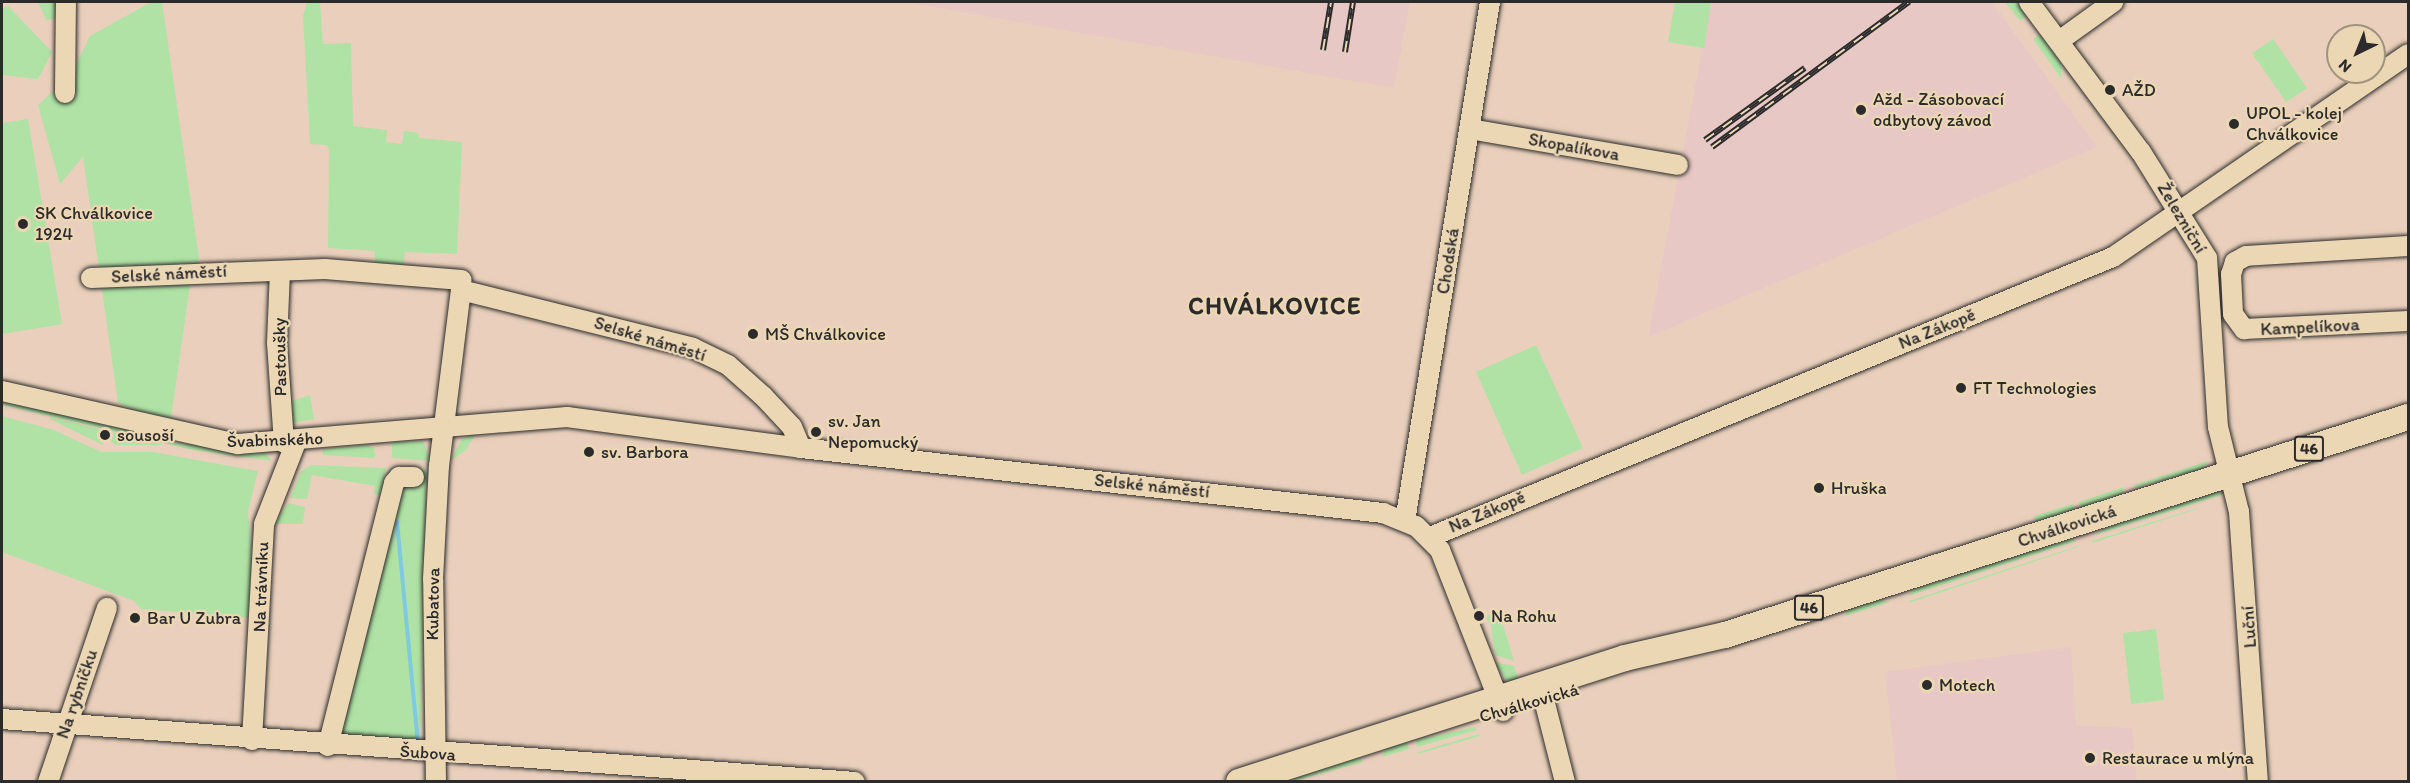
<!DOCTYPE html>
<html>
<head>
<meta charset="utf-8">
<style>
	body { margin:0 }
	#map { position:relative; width:2410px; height:783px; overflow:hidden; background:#ead0bc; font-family:Itim,sans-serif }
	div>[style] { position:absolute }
	.built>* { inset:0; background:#e8c8c5 }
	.green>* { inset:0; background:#afe2a4 }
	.stream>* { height:4px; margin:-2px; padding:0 2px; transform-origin:2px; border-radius:2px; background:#7ecade }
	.roads { filter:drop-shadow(0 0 2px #2b2b2b) drop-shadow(0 0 2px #2b2b2b) }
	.minor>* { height:20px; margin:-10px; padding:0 10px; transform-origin:10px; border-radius:10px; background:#ecd7b5 }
	.major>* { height:26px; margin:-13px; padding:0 13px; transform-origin:13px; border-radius:13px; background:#ecd7b5 }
	.rail>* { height:6px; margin-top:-3px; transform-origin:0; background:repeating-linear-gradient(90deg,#ecd7b5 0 11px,#2b2b2b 0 22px); box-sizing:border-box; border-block:2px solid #2b2b2b }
	.dots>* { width:16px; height:16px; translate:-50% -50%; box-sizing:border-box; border:3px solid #ecd7b5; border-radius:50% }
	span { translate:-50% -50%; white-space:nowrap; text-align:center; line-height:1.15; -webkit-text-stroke:4.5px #ecd7b5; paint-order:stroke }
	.shield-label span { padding:2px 4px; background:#ecd7b5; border:2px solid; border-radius:4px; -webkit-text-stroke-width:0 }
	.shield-label { font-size:16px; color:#2b2b2b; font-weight:700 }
	.poi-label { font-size:18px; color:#2b2b2b }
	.left { translate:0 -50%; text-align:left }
	.street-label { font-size:18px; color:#2b2b2b }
	.district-label { font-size:24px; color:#2b2b2b; font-weight:700; letter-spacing:1.5px }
	.frame { position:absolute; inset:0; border:3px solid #2b2b2b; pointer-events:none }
	.north { position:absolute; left:2326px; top:24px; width:60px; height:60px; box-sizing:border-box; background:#ecd7b5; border:2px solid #9f927e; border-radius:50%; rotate:223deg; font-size:16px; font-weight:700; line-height:24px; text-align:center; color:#2b2b2b }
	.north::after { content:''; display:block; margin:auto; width:21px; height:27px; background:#2b2b2b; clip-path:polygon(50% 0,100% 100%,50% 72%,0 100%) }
</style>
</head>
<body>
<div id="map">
	<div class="built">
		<div style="clip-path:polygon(905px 2px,1410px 2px,1394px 88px)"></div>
		<div style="clip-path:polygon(1711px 2px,1992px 2px,2097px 147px,1648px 337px)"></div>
		<div style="clip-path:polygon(2071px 647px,2076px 726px,2132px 728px,2137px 781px,1897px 781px,1885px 672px)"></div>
	</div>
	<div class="green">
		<div style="clip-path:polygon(38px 2px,61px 2px,60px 18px,46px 20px)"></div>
		<div style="clip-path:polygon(151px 2px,162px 2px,199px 258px,190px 284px,170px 425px,118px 403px,83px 157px,60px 184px,38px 105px,71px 75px,90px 36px)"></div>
		<div style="clip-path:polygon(307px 2px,320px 2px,323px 44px,351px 43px,353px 126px,387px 130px,386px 142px,402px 144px,404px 131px,419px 133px,419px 138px,462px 142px,457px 254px,405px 252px,403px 272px,374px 271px,375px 251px,328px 248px,329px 150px,327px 145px,310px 144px,303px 16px)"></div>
		<div style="clip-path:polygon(1675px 2px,1711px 2px,1704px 48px,1668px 42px)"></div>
		<div style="clip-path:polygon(2005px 2px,2018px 2px,2028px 15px,2020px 21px)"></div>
		<div style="clip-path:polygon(8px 6px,52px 52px,38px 79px,2px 75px,2px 9px)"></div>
		<div style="clip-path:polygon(2041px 33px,2061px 61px,2061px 78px,2033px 39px)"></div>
		<div style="clip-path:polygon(2273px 39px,2307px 88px,2286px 102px,2252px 53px)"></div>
		<div style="clip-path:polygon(28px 119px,62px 324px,2px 334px,2px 123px)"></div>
		<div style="clip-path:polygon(1536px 345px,1583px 448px,1522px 475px,1476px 372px)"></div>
		<div style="clip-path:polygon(310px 395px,314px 419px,292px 423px,292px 401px)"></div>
		<div style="clip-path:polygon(2px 397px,177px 443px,265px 453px,272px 461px,193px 450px,2px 405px)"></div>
		<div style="clip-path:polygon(2px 416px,54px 430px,101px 452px,153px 452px,258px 471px,248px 511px,253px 562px,248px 618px,141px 609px,134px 601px,2px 552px)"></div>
		<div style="clip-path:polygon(50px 419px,50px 417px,163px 445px,116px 445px,105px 437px,103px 445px)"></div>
		<div style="clip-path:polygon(477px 432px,466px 450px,450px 461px,462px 439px)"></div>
		<div style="clip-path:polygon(423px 441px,431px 461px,392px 458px,392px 442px)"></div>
		<div style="clip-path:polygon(367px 445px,374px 448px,375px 458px,323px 455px,322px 449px)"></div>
		<div style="clip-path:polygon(2208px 461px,2203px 469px,2135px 488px,2134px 485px)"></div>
		<div style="clip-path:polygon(311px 465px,386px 468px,382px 496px,374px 494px,375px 486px,312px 475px,307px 499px,290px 498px,301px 471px)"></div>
		<div style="clip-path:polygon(390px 468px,427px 470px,420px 744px,350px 741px,339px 732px,401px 487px,416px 474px,384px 501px)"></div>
		<div style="clip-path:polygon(2124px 487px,2122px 495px,2081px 508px,2079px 502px)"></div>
		<div style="clip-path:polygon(2217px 492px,2225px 494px,2095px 535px,2109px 526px)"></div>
		<div style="clip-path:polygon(288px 503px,305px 507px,303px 524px,274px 524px)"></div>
		<div style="clip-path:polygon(2073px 504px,2075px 510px,2036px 522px,2034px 516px)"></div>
		<div style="clip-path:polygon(2197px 508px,2197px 509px,2092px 543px,2092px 541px)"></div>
		<div style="clip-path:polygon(2071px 538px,2076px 541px,1908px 596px,1914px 589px)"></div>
		<div style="clip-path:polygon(2078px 546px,2078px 547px,1909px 603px,1909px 601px)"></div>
		<div style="clip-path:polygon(1880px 600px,1890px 602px,1845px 616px,1847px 610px)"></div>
		<div style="clip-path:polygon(1499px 612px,1514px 661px,1495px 655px,1491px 625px,1484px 616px)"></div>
		<div style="clip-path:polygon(2156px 629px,2164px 700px,2131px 704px,2123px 633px)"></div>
		<div style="clip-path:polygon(1494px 662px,1514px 666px,1520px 684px,1506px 680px)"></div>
		<div style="clip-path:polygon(1475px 727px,1477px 730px,1417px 747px,1416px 740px)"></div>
		<div style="clip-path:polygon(1479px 734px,1480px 736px,1418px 754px,1418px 752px)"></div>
		<div style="clip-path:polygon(1407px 742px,1409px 749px,1382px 757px,1386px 747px)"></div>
		<div style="clip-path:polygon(1358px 756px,1363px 762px,1295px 781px,1266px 782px)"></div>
	</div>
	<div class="stream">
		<div style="left:397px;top:522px;width:222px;rotate:84.6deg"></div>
	</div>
	<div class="roads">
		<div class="minor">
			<div style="left:2029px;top:2px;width:187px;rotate:53.3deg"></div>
			<div style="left:2141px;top:152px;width:125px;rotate:58.1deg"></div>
			<div style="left:2207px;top:258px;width:169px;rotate:86.3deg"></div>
			<div style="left:2218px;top:427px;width:88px;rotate:76.1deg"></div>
			<div style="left:2239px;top:512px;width:271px;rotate:86deg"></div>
			<div style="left:2059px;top:41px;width:67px;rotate:-35.8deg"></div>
			<div style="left:65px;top:93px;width:91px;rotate:-89.4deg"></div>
			<div style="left:1470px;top:129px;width:211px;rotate:9.8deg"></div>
			<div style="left:2408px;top:246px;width:162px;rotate:176.5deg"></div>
			<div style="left:2246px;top:256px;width:13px;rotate:151deg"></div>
			<div style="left:2235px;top:262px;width:13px;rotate:108deg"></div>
			<div style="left:2231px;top:274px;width:40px;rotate:87.1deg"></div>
			<div style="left:2233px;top:314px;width:19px;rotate:54deg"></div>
			<div style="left:2244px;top:329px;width:164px;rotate:-2.8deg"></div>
			<div style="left:280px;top:271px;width:72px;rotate:92.4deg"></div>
			<div style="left:277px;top:343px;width:100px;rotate:86deg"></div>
			<div style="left:91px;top:278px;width:234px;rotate:-2.2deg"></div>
			<div style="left:325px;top:269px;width:137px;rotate:4.6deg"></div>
			<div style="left:2px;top:391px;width:242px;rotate:12.7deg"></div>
			<div style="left:238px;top:444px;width:330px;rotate:-4.7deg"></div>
			<div style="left:567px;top:417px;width:236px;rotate:7.5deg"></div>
			<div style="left:801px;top:448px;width:586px;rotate:6.37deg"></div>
			<div style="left:1383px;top:513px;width:35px;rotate:22deg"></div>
			<div style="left:1416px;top:526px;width:34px;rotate:45deg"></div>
			<div style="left:1440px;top:550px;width:173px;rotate:68.6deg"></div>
			<div style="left:1405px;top:521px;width:526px;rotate:-80.7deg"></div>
			<div style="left:1430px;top:537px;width:738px;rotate:-22.29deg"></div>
			<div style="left:2113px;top:257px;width:358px;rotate:-34.5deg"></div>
			<div style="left:1540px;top:684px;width:101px;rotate:75.7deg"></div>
			<div style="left:2px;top:719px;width:855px;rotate:4.22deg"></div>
			<div style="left:252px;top:740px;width:216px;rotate:-86.8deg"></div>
			<div style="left:264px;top:524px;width:88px;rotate:-68.7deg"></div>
			<div style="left:328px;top:746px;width:271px;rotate:-75.9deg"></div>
			<div style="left:394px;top:483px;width:8px;rotate:-50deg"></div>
			<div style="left:399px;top:477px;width:15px"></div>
			<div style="left:48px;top:782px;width:184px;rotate:-71.3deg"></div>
			<div style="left:436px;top:782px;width:203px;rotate:-90.8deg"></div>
			<div style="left:433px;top:579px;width:113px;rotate:-87deg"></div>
			<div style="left:439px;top:466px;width:177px;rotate:-82.9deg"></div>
			<div style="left:461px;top:290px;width:239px;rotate:14deg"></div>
			<div style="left:693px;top:348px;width:39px;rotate:26deg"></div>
			<div style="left:728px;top:365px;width:47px;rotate:41.5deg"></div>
			<div style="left:763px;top:396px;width:42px;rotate:46.9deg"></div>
			<div style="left:792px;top:427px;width:23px;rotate:67deg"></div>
		</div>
		<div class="major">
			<div style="left:1239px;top:782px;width:405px;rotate:-17.8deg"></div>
			<div style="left:1625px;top:658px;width:103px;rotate:-13deg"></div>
			<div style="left:1725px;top:635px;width:717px;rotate:-17.7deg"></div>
		</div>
	</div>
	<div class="rail">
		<div style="left:1323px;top:50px;width:49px;rotate:-80.5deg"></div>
		<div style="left:1345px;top:52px;width:51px;rotate:-80.9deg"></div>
		<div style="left:1705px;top:140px;width:123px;rotate:-35.8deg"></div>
		<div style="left:1712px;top:147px;width:245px;rotate:-36.4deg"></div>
	</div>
	<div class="dots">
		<div style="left:2110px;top:90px;background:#2b2b2b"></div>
		<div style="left:1861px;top:110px;background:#2b2b2b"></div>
		<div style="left:2234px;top:124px;background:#2b2b2b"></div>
		<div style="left:23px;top:224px;background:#2b2b2b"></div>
		<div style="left:753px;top:334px;background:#2b2b2b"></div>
		<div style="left:1961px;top:388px;background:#2b2b2b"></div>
		<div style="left:816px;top:432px;background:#2b2b2b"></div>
		<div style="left:105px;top:435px;background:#2b2b2b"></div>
		<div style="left:589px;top:452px;background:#2b2b2b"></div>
		<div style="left:1819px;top:488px;background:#2b2b2b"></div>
		<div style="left:1479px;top:616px;background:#2b2b2b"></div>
		<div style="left:135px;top:618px;background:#2b2b2b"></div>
		<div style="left:1927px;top:685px;background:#2b2b2b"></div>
		<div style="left:2090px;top:758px;background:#2b2b2b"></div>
	</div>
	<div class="shield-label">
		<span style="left:2309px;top:449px">46</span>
		<span style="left:1809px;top:608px">46</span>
	</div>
	<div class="poi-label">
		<span class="left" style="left:2122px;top:90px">AŽD</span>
		<span class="left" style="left:1873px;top:110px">Ažd - Zásobovací<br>odbytový závod</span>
		<span class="left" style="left:2246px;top:124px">UPOL - kolej<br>Chválkovice</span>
		<span class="left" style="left:35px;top:224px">SK Chválkovice<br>1924</span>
		<span class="left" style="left:765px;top:334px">MŠ Chválkovice</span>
		<span class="left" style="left:1973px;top:388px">FT Technologies</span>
		<span class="left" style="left:828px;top:432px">sv. Jan<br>Nepomucký</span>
		<span class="left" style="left:117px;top:435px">sousoší</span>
		<span class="left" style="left:601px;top:452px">sv. Barbora</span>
		<span class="left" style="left:1831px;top:488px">Hruška</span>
		<span class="left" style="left:1491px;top:616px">Na Rohu</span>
		<span class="left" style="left:147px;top:618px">Bar U Zubra</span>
		<span class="left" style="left:1939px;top:685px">Motech</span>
		<span class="left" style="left:2102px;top:758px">Restaurace u mlýna</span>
	</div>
	<div class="street-label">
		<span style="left:1574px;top:147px;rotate:10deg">Skopalíkova</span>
		<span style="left:2182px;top:218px;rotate:59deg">Železniční</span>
		<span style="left:1448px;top:261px;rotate:-81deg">Chodská</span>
		<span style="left:169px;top:274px;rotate:-3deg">Selské náměstí</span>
		<span style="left:2310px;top:327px;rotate:-3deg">Kampelíkova</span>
		<span style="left:1937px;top:329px;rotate:-22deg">Na Zákopě</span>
		<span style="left:650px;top:339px;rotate:17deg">Selské náměstí</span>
		<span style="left:280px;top:357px;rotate:-91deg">Pastoušky</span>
		<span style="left:275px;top:440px;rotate:-2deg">Švabinského</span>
		<span style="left:1152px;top:486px;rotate:6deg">Selské náměstí</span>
		<span style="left:1487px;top:512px;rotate:-23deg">Na Zákopě</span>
		<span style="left:2067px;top:526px;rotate:-18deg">Chválkovická</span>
		<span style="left:261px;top:587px;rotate:-88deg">Na trávníku</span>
		<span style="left:433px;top:604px;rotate:-89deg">Kubatova</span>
		<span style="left:2249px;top:627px;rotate:-94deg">Luční</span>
		<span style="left:77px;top:694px;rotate:-71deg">Na rybníčku</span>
		<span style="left:1529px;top:703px;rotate:-16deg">Chválkovická</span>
		<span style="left:428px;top:753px;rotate:4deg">Šubova</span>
	</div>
	<div class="district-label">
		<span style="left:1275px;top:306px">CHVÁLKOVICE</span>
	</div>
	<div class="frame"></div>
	<div class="north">N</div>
</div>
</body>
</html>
